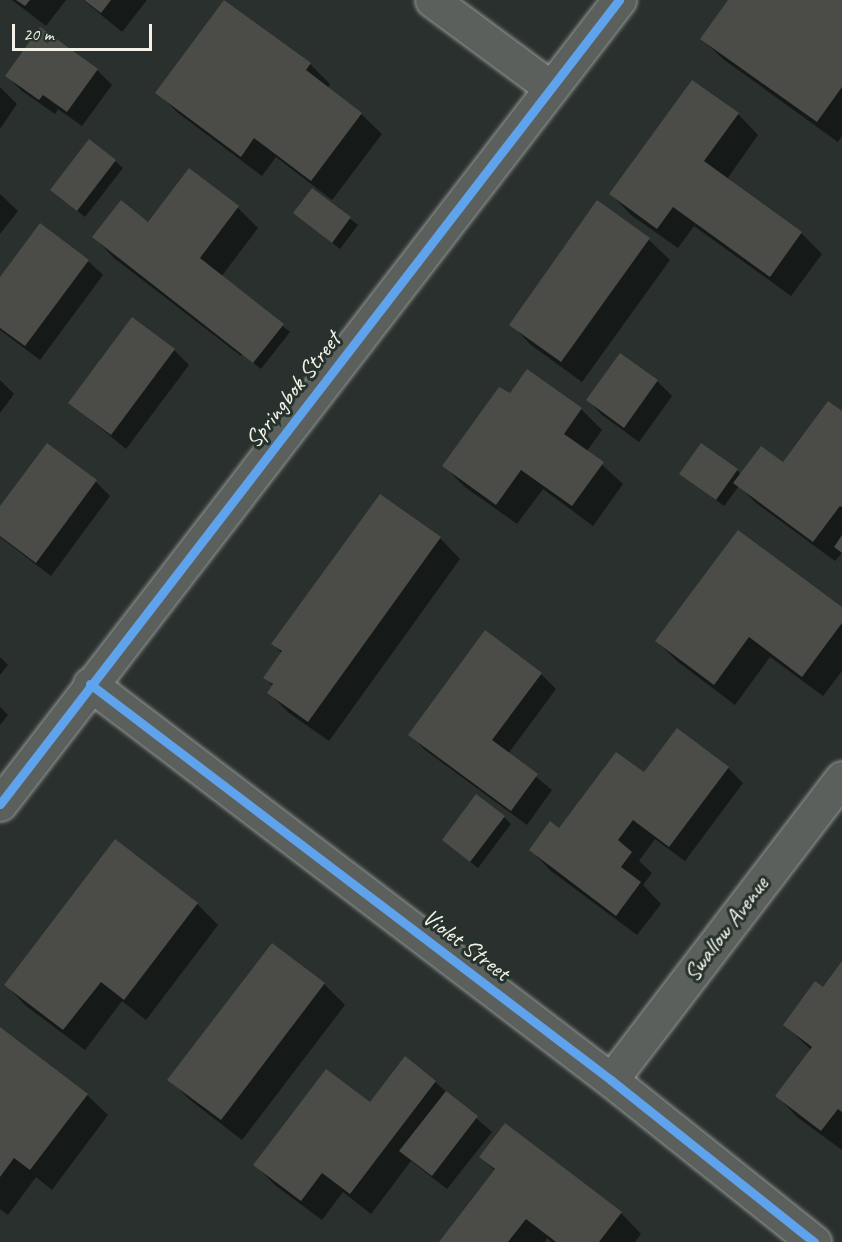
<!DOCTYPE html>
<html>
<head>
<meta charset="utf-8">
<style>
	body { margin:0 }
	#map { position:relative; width:842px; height:1242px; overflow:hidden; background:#29302d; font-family:Caveat,sans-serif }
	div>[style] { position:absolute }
	.shadow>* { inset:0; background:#0007 }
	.building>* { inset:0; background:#4b4c48 }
	.roads { filter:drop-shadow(0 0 2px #969996) drop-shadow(0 0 2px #969996) }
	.street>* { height:33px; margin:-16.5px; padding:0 16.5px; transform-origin:16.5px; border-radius:16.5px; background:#5c605c }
	.cycleway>* { height:9px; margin:-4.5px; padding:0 4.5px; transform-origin:4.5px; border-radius:4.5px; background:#60a3ed }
	span { translate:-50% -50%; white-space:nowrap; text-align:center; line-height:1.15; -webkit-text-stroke:6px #26332d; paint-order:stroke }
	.street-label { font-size:24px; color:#f4f1e8 }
	.scale { position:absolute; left:12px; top:24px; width:140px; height:27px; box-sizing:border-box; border:3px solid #f4f1e8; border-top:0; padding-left:8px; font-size:18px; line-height:21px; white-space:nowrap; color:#f4f1e8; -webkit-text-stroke:4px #26332d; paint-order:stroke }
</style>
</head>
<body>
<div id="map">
	<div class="shadow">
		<div style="clip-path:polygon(12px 0,66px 0,46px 26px)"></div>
		<div style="clip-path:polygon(83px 0,147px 0,122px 32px)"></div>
		<div style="clip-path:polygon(730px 0,842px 0,842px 136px,838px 142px,723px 59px,702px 39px)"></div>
		<div style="clip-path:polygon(310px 64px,330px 84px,328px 88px,361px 114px,382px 134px,332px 200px,276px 157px,262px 176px,178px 113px,157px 92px)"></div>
		<div style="clip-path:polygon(97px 70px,112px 85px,82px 126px,58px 109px,55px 114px,22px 91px,7px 76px)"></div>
		<div style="clip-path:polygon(0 87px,17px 104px,0 129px)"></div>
		<div style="clip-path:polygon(738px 114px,758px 135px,727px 179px,801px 233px,822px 254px,791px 296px,694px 226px,678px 248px,631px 215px,611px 194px)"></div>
		<div style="clip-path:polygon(115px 161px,123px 168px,85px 217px,52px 190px)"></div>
		<div style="clip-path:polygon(313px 190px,358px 225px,340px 249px,295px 213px)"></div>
		<div style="clip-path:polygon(0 194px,18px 211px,0 234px)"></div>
		<div style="clip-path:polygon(598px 202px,649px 240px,670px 260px,582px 382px,531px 345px,511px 324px)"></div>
		<div style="clip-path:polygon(238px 208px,258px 228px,221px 277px,290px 332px,261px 369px,242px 354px,241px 356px,114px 258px,94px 237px)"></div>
		<div style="clip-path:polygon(88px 261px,103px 275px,40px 360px,0 330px,0 279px)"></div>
		<div style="clip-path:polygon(174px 350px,189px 365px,126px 449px,69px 402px)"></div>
		<div style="clip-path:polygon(528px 371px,581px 409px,602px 430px,587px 451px,623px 484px,593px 526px,543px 489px,517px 524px,465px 487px,444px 466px,510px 395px)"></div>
		<div style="clip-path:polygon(0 380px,14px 394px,0 413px)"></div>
		<div style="clip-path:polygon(657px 381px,672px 396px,639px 442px,602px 415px,588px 400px)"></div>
		<div style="clip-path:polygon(842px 413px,842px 553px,835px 561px,756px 503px,739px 486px,724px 506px,681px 474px,737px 470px,741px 475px,784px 464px)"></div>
		<div style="clip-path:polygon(96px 482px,110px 496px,51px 576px,0 537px,0 508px)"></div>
		<div style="clip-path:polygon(440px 538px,460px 559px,329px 741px,289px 713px,269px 693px,273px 686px,265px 678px,282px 653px,273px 644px)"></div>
		<div style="clip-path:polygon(842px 609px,842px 671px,823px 696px,770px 657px,735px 705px,678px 662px,657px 641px)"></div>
		<div style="clip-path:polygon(0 657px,8px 665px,0 675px)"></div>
		<div style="clip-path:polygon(541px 674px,556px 689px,508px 754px,552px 790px,527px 825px,425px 750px,410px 735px)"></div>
		<div style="clip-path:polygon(0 707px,8px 715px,0 725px)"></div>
		<div style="clip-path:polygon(677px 730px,729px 769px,743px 783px,685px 861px,655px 839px,639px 861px,652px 873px,643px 885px,661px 904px,637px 935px,551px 871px,531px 850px,559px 830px,651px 780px)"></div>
		<div style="clip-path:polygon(504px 817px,511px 824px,478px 868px,452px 847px)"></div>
		<div style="clip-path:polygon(115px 842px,197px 904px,218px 925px,146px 1020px,122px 1001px,85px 1050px,26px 1006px,6px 985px)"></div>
		<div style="clip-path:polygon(272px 945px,324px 984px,345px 1005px,242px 1140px,190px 1100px,169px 1079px)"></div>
		<div style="clip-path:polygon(842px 963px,842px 1150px,797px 1117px,777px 1096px,811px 1050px,785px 1025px,823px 989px)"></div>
		<div style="clip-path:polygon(0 1028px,87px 1095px,108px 1115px,52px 1190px,36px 1177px,8px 1215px,0 1209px)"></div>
		<div style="clip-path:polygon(435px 1082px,492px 1132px,447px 1189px,411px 1161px,371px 1214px,343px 1192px,322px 1220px,276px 1186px,255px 1165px,370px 1104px)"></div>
		<div style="clip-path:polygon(481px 1157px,621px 1213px,641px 1234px,635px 1242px,552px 1242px,547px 1238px,545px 1242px,441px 1242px,495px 1171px)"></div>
	</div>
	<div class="building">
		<div style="clip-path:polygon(16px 0,30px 0,25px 6px)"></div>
		<div style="clip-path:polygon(84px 0,111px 0,101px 13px)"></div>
		<div style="clip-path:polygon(224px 0,311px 63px,306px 70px,362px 113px,311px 181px,254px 138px,241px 157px,155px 93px)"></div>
		<div style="clip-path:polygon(728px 0,842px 0,842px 87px,817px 122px,700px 39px)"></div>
		<div style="clip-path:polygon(40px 27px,98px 69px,67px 112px,43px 95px,39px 100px,5px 76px)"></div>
		<div style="clip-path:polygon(692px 80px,739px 113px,704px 161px,802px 232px,770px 277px,673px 207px,657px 229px,609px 194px)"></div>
		<div style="clip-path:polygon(89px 139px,116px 160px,77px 211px,50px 190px)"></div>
		<div style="clip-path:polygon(189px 168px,239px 206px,200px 258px,284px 324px,253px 363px,92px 237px,121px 200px,148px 222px)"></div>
		<div style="clip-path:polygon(312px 188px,351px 217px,332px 243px,293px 213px)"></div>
		<div style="clip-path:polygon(597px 200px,650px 238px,561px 362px,509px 325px)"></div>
		<div style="clip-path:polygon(40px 223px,89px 260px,25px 346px,0 328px,0 277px)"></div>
		<div style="clip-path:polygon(132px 317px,175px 349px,111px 435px,68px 403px)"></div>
		<div style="clip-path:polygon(620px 353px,658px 380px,624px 428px,586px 400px)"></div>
		<div style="clip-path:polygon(527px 369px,582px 408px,564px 434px,604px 462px,572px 506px,521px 470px,496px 505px,442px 466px,499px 387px,510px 393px)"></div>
		<div style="clip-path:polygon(828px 401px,842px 411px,842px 507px,840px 506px,813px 542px,733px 483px,761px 446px,783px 462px)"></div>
		<div style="clip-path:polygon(47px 443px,97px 480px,36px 563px,0 536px,0 506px)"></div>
		<div style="clip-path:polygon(701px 443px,738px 469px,716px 500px,679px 474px)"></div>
		<div style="clip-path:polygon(380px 494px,441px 537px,308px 722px,267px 693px,273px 684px,263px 678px,282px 651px,271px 644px)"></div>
		<div style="clip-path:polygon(738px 530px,842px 607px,842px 623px,802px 677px,749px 637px,714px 685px,655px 641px)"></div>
		<div style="clip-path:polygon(842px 535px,842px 553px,834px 547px)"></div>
		<div style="clip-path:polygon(485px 630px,542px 673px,492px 740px,538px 774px,511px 811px,408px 735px)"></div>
		<div style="clip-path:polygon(677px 728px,729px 767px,669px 847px,633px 820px,618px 840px,632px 852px,621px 867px,641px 882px,616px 916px,529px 850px,550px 821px,559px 828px,616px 752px,644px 772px)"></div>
		<div style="clip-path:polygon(476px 794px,505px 816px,470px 862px,442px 840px)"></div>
		<div style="clip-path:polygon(115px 839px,198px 903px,124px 1000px,101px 982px,63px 1030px,4px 985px)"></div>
		<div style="clip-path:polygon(272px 943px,325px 983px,221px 1120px,167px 1080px)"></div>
		<div style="clip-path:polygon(842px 961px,842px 1112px,838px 1109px,821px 1131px,775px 1096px,812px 1047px,783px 1025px,815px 981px,823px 987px)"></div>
		<div style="clip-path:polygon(0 1027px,88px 1094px,30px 1170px,14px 1158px,0 1177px)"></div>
		<div style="clip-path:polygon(405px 1056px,436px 1081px,350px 1194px,322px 1173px,301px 1201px,253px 1165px,326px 1069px,370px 1102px)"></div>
		<div style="clip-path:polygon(446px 1091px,478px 1116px,432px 1176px,399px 1151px)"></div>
		<div style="clip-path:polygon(505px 1123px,622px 1212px,599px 1242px,556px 1242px,526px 1219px,508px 1242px,439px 1242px,495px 1169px,479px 1157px)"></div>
	</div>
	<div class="roads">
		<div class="street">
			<div style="left:432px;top:0;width:148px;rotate:36.5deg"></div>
			<div style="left:90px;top:684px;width:654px;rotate:37.24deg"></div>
			<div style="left:611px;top:1080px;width:260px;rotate:38.6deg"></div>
			<div style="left:0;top:804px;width:1015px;rotate:-52.41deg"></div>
			<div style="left:611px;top:1080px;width:380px;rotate:-52.6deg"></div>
		</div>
	</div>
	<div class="cycleway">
		<div style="left:90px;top:684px;width:654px;rotate:37.24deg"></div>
		<div style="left:611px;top:1080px;width:260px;rotate:38.6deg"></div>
		<div style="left:0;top:804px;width:1015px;rotate:-52.41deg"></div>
	</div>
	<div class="street-label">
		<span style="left:293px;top:390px;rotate:-52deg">Springbok Street</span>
		<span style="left:726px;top:929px;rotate:-53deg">Swallow Avenue</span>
		<span style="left:466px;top:945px;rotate:37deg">Violet Street</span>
	</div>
	<div class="scale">20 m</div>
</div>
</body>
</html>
